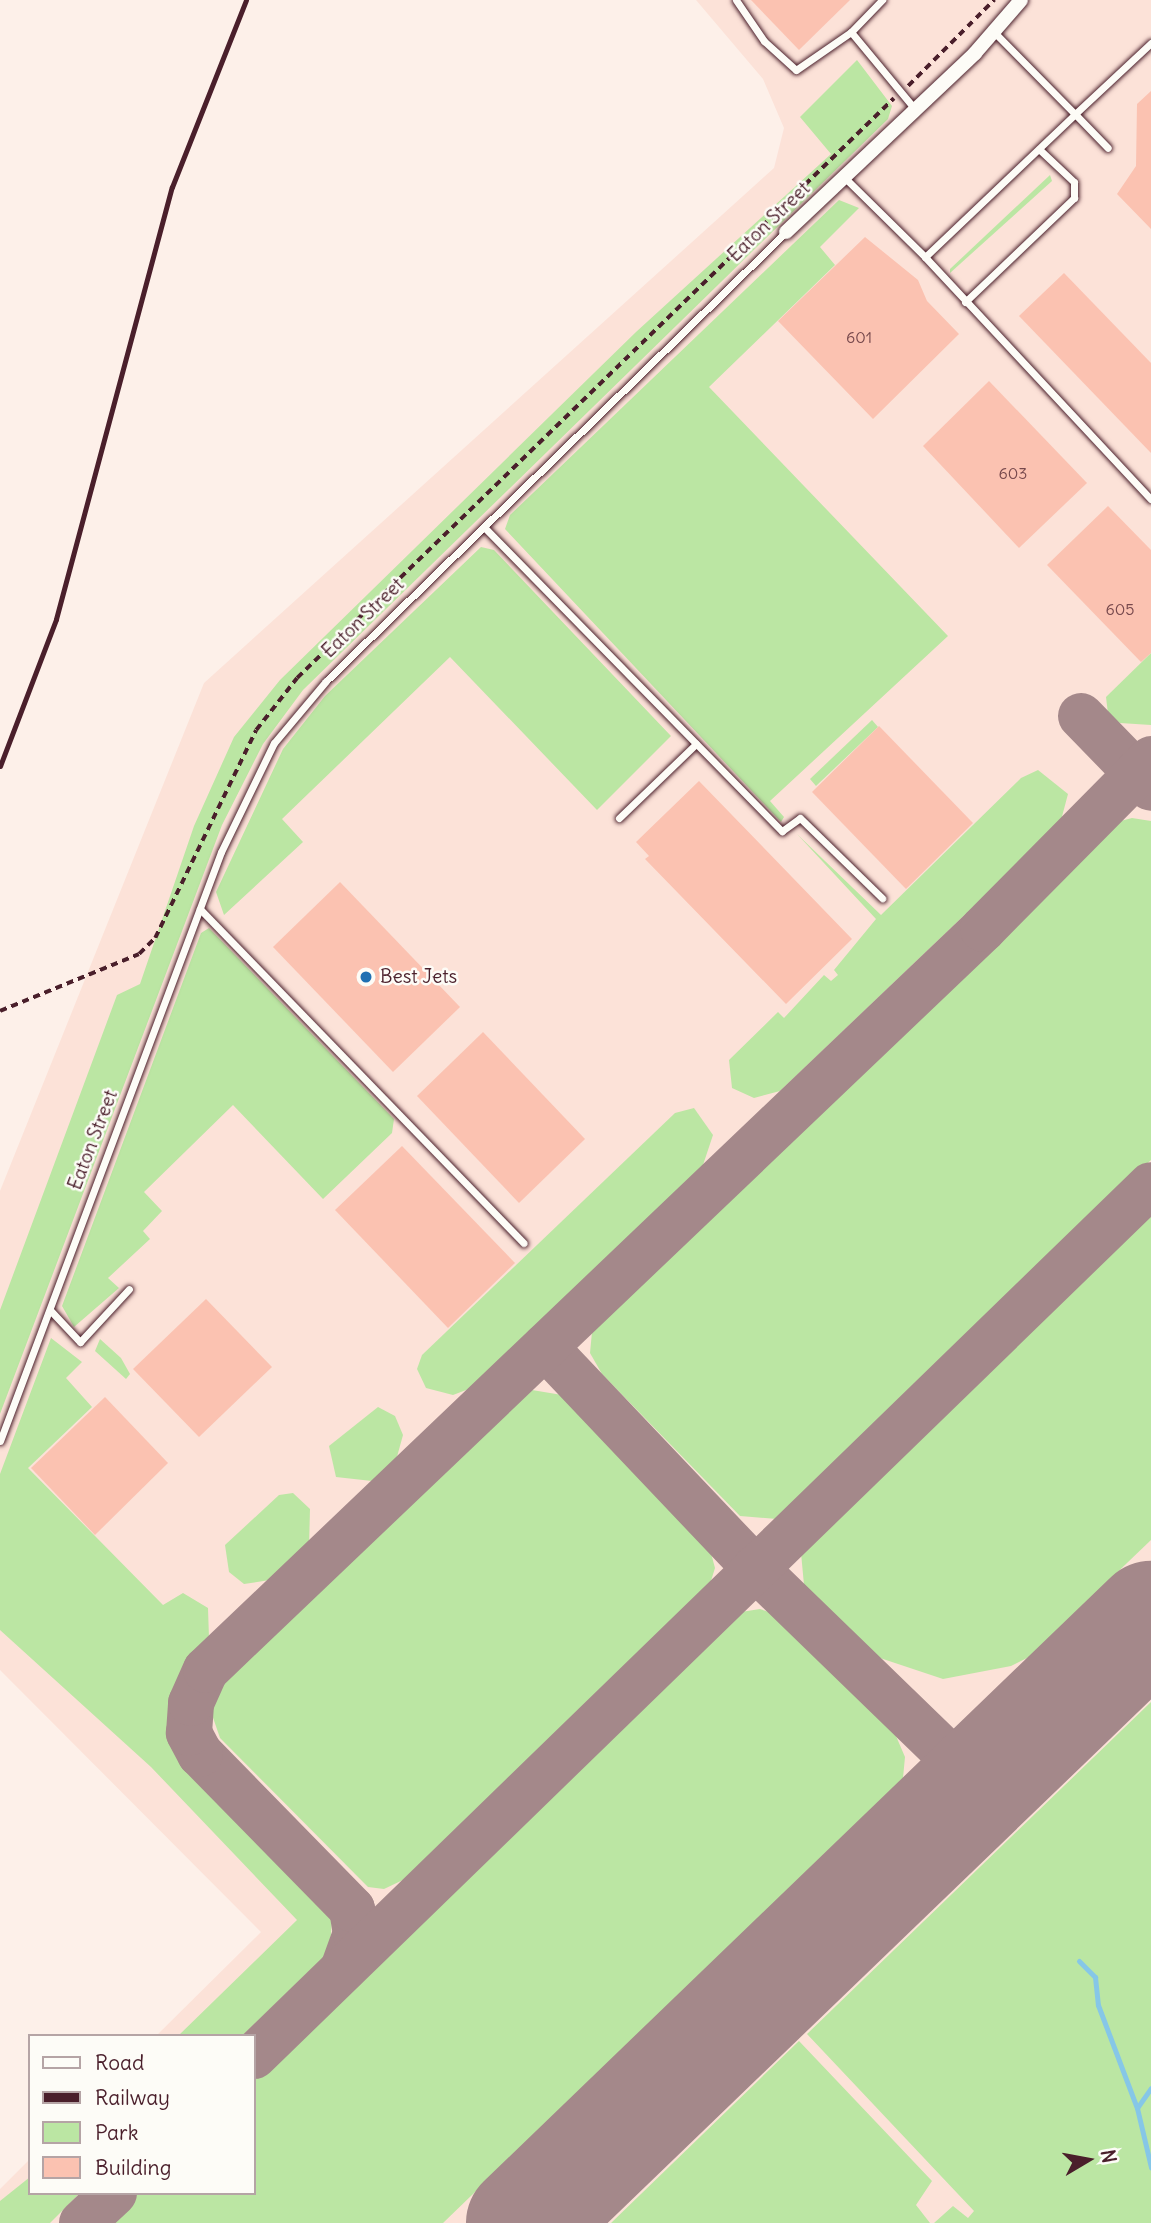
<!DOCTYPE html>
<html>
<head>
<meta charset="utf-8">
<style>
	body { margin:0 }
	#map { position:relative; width:1151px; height:2223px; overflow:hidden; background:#fdf0e9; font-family:Delius,sans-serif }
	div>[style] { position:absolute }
	.built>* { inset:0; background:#fce2d8 }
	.green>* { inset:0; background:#bbe6a3 }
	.stream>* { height:5px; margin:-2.5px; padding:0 2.5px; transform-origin:2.5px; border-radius:2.5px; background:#86c7e7 }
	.taxiway>* { height:46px; margin:-23px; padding:0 23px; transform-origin:23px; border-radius:23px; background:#a4888a }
	.runway>* { height:116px; margin:-58px; padding:0 58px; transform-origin:58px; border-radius:58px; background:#a4888a }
	.building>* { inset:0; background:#fbc2b1 }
	.path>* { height:3.5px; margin-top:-1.75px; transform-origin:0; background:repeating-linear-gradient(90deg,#4a1f2b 0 7px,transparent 0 12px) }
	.roads { filter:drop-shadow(0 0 2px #4a1f2b) drop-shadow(0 0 2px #4a1f2b) }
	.service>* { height:7px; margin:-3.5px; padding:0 3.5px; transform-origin:3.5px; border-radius:3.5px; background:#fdfcf7 }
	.minor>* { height:14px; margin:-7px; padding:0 7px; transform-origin:7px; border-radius:7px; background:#fdfcf7 }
	.rail>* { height:5px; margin:-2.5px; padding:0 2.5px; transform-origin:2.5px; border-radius:2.5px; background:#4a1f2b }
	.dots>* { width:19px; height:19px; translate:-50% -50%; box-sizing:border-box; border:4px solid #fdfcf7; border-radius:50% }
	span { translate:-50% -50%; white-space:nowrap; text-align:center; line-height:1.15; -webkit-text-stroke:5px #fdfcf7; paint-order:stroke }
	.number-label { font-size:16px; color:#76484c }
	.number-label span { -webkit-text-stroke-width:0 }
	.street-label { font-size:19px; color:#4a1f2b }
	.poi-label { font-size:19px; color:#4a1f2b }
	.left { translate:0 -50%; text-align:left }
	.legend { position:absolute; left:28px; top:2034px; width:228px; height:161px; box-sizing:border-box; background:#fdfcf7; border:2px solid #b5a4a5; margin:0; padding:9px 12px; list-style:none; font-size:21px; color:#4a1f2b }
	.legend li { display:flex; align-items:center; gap:14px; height:35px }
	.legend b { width:35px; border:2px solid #b5a4a5 }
	.north { position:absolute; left:1053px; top:2125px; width:70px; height:70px; -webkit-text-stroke:5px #fdfcf7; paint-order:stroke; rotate:80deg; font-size:19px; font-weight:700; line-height:28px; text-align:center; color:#4a1f2b }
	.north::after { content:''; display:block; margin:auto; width:24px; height:32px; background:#4a1f2b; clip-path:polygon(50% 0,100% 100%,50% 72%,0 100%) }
</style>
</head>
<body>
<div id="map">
	<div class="built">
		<div style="clip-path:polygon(696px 0,1151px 0,1151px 2223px,0 2223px,0 2189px,30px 2159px,30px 2193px,254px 2193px,254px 2036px,156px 2036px,261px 1932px,0 1670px,0 1191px,204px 683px,774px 168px,784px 128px,763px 79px)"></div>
	</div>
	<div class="green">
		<div style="clip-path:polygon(857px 60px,892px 106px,888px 119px,303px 690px,263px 744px,222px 825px,0 1414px,0 1310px,117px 995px,140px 984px,194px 826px,234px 737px,280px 680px,636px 332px,831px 154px,800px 117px)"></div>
		<div style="clip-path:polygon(1050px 175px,1052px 181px,950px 273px,950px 269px)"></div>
		<div style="clip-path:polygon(839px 200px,859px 208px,820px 247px,835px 265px,709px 387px,948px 636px,770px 801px,784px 817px,781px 822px,505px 529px,510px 515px)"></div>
		<div style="clip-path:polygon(481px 547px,494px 550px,671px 736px,597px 810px,450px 657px,282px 819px,303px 842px,224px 915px,216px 892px,283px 749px,325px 696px)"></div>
		<div style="clip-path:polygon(1151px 653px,1151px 725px,1120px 723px,1108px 714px,1106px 697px)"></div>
		<div style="clip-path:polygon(872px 720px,878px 727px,816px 786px,810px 779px)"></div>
		<div style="clip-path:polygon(1038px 770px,1068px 794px,1060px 824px,780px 1091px,754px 1098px,732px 1088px,729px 1060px,778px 1012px,784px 1018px,824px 975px,831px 981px,838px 975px,834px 970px,876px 919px,797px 834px,881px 915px,1021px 778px)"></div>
		<div style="clip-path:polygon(1132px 818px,1151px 821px,1151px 1160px,777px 1519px,740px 1516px,602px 1374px,590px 1353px,592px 1332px,1113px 823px)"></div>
		<div style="clip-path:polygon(209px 928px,394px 1119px,392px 1133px,323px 1199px,233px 1105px,144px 1192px,162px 1211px,143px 1231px,150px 1239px,108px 1278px,119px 1288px,74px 1327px,62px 1306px,201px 933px)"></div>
		<div style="clip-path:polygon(694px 1108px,713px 1135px,703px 1165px,474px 1387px,453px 1395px,426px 1388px,417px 1369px,422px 1355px,675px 1113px)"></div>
		<div style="clip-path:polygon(1151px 1215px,1151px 1540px,1029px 1657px,1011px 1666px,943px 1679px,880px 1658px,804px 1585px,801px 1553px)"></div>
		<div style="clip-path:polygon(51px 1338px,82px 1362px,66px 1378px,92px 1407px,28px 1468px,163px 1605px,183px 1593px,208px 1608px,209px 1638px,173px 1692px,176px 1741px,197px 1773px,332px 1917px,330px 1951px,242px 2036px,178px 2036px,297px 1920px,151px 1767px,0 1630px,0 1474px)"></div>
		<div style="clip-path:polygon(100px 1339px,121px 1358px,130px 1374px,126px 1379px,95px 1351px)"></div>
		<div style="clip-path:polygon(532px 1390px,568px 1396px,708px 1542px,715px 1568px,710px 1584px,405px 1879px,384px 1889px,368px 1887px,220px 1738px,209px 1706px,219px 1686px)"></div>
		<div style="clip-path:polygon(378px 1407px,395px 1416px,403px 1435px,395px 1464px,372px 1481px,336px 1477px,329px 1446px)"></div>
		<div style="clip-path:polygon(293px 1493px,310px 1509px,309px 1547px,276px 1579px,244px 1584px,229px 1572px,225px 1545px,279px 1495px)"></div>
		<div style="clip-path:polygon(760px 1609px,778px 1615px,896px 1736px,905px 1757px,903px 1778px,443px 2223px,106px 2223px,137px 2193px,254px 2193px,254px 2081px,741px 1612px)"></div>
		<div style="clip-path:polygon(1151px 1702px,1151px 2223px,934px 2223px,953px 2206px,968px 2218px,974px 2211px,807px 2034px)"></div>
		<div style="clip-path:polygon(799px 2041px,932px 2181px,916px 2205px,930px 2223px,611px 2223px)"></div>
		<div style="clip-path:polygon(30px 2177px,30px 2193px,80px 2193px,50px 2223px,0 2223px,0 2201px)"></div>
	</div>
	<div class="stream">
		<div style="left:1079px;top:1961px;width:23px;rotate:45deg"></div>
		<div style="left:1095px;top:1977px;width:28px;rotate:84deg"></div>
		<div style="left:1098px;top:2005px;width:110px;rotate:69.3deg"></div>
		<div style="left:1151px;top:2088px;width:24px;rotate:125deg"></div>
		<div style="left:1137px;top:2108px;width:61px;rotate:76.7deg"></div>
	</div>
	<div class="taxiway">
		<div style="left:1081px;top:716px;width:100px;rotate:45.8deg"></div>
		<div style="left:545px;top:1347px;width:305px;rotate:46.5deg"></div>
		<div style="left:755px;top:1568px;width:312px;rotate:44.1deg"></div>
		<div style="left:343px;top:1969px;width:37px;rotate:-70deg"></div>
		<div style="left:356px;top:1934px;width:25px;rotate:-99deg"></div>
		<div style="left:352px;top:1909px;width:217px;rotate:-134.4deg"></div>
		<div style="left:200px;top:1754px;width:24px;rotate:-118deg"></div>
		<div style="left:189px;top:1733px;width:30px;rotate:-86deg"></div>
		<div style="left:191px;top:1703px;width:36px;rotate:-66deg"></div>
		<div style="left:206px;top:1670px;width:1074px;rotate:-43.64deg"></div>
		<div style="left:983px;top:929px;width:239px;rotate:-45.3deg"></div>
		<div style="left:254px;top:2056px;width:1250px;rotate:-44.16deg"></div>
		<div style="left:82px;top:2223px;width:44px;rotate:-43.2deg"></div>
	</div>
	<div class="runway">
		<div style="left:524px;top:2223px;width:871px;rotate:-43.93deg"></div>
	</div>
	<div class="building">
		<div style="clip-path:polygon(751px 0,850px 0,799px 50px)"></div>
		<div style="clip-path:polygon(1151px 91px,1151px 229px,1117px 194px,1136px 166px,1137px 104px)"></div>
		<div style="clip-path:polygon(865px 237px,918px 280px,927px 301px,959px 334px,873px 419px,778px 321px)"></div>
		<div style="clip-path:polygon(1064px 273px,1151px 363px,1151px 453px,1019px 316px)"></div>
		<div style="clip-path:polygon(989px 381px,1087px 483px,1019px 548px,923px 446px)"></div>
		<div style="clip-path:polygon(1108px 506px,1151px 550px,1151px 653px,1141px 662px,1047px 565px)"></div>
		<div style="clip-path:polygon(879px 726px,973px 823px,906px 889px,812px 792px)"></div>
		<div style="clip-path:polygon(699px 781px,852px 939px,786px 1004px,645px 859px,649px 856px,636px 842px)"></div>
		<div style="clip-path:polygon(340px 882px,460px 1007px,393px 1072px,273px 947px)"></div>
		<div style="clip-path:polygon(483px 1032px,585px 1139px,519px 1203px,417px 1096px)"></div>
		<div style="clip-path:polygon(402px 1146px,515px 1263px,448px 1328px,335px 1210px)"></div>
		<div style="clip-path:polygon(206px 1299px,272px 1367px,199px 1437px,133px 1369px)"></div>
		<div style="clip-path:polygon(105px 1397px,168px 1463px,95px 1535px,31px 1468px)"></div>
	</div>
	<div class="path">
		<div style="left:908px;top:86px;width:122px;rotate:-45deg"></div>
		<div style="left:0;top:1011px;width:150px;rotate:-22.3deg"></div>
		<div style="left:139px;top:954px;width:23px;rotate:-45deg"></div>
		<div style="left:155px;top:938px;width:231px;rotate:-64.1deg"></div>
		<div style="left:256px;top:730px;width:66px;rotate:-51.7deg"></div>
		<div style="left:297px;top:678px;width:832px;rotate:-44.17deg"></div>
	</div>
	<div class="roads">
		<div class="service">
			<div style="left:736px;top:0;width:50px;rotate:55.7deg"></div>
			<div style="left:764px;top:41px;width:43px;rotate:42.2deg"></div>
			<div style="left:796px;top:70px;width:67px;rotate:-34.6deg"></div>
			<div style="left:851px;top:32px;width:45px;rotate:-45.9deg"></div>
			<div style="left:851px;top:32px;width:100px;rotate:50.3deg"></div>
			<div style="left:994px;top:32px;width:115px;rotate:45.4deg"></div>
			<div style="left:1075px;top:114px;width:104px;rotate:-43.1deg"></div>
			<div style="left:844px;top:177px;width:114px;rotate:44.6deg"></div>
			<div style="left:925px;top:257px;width:207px;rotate:-43.6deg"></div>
			<div style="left:1075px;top:114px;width:47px;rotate:45.9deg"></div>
			<div style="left:925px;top:257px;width:331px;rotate:47deg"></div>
			<div style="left:965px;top:302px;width:151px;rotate:-43.7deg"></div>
			<div style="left:1074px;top:198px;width:16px;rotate:-90deg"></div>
			<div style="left:1074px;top:182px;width:48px;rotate:-136.7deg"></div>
			<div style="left:484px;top:527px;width:426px;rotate:45.6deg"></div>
			<div style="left:782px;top:831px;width:22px;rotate:-36deg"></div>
			<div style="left:800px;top:818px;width:115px;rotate:44.3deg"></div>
			<div style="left:619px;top:818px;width:107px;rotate:-43.9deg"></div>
			<div style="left:200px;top:909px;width:465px;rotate:45.9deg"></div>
			<div style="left:50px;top:1310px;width:44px;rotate:46.8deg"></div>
			<div style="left:80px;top:1342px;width:72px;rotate:-47.2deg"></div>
			<div style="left:0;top:1441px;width:629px;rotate:-69.43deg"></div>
			<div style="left:221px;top:852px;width:121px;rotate:-64.1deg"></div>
			<div style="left:274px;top:743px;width:81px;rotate:-50deg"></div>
			<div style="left:326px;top:681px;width:643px;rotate:-44.31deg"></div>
		</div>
		<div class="minor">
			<div style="left:786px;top:232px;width:260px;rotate:-43.4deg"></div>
			<div style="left:975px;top:53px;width:70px;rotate:-49deg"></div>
		</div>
	</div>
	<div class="rail">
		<div style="left:0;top:766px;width:157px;rotate:-69.1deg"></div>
		<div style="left:56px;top:619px;width:447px;rotate:-75deg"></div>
		<div style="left:172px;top:187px;width:201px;rotate:-68.4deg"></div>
	</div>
	<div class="dots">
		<div style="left:366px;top:977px;background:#1f6fb2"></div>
	</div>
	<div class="number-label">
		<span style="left:859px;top:337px">601</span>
		<span style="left:1013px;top:473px">603</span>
		<span style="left:1120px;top:609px">605</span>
	</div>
	<div class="street-label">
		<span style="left:769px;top:222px;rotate:-44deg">Eaton Street</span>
		<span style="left:363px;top:618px;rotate:-44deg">Eaton Street</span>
		<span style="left:93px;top:1140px;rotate:-69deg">Eaton Street</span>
	</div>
	<div class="poi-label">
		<span class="left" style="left:380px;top:977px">Best Jets</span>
	</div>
	<ul class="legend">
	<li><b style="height:9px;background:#fdfcf7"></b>Road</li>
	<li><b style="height:9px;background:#4a1f2b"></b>Railway</li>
	<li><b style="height:19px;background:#bbe6a3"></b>Park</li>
	<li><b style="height:19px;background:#fbc2b1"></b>Building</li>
	</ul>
	<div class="north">N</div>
</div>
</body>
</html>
